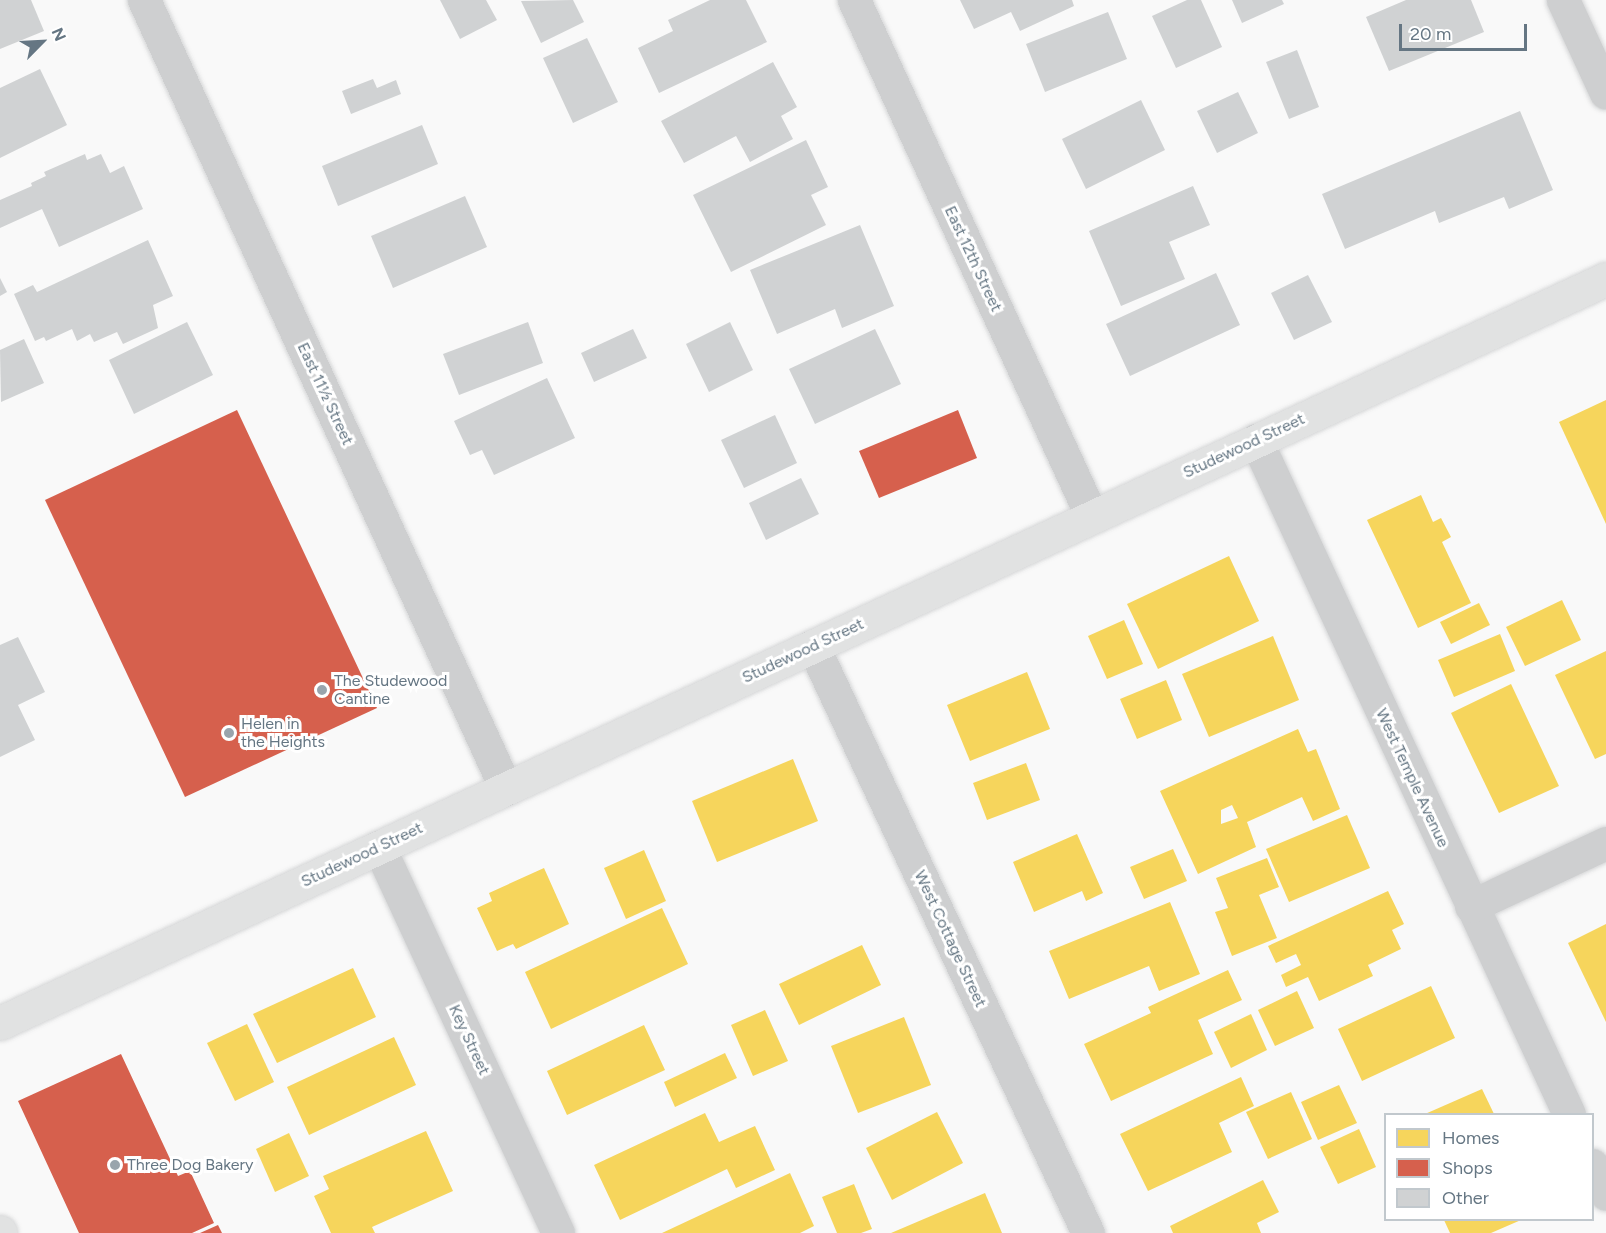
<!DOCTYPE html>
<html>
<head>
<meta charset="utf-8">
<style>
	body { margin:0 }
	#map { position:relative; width:1606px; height:1233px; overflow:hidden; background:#f9f9f9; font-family:Figtree,sans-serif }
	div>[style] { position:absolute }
	.homes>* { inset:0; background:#f6d55c }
	.shops>* { inset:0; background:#d6604d }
	.building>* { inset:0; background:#d0d2d3 }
	.roads { filter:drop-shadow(0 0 2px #d5d6d7) drop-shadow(0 0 2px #d5d6d7) }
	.street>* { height:33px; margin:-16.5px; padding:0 16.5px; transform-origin:16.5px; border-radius:16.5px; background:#cecfd0 }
	.secondary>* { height:33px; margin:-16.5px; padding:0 16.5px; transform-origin:16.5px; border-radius:16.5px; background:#e1e2e2 }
	.dots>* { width:16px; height:16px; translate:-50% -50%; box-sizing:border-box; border:3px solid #fff; border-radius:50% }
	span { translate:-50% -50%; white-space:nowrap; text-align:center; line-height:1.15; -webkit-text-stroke:6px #fff; paint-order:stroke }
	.street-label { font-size:16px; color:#657683 }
	.poi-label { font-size:16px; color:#657683 }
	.left { translate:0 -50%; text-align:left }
	.legend { position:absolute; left:1384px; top:1113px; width:210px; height:108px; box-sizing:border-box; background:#fff; border:2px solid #c1c8cd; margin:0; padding:8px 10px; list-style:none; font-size:18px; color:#657683 }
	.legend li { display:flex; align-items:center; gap:12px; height:30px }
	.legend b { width:30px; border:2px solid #c1c8cd }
	.north { position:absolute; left:12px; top:12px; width:60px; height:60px; -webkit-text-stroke:4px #fff; paint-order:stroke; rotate:66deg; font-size:16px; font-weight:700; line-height:24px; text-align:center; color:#657683 }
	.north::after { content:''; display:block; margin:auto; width:21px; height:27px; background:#657683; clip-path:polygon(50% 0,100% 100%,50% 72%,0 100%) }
	.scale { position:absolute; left:1399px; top:24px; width:128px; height:27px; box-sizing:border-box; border:3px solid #657683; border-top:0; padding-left:8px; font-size:18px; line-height:21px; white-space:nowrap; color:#657683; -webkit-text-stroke:4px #fff; paint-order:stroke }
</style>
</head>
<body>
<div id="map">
	<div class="homes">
		<div style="clip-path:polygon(1606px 400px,1606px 524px,1559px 422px)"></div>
		<div style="clip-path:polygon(1421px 495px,1433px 522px,1441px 518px,1451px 537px,1442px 542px,1471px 603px,1418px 628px,1367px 520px)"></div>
		<div style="clip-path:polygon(1229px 556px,1259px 621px,1158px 669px,1127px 604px)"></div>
		<div style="clip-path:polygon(1562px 600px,1581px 640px,1525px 666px,1506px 627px)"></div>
		<div style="clip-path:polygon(1479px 603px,1490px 625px,1451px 644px,1440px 622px)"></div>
		<div style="clip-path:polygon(1124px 620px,1143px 664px,1107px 679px,1088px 636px)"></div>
		<div style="clip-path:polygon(1500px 634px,1515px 671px,1454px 697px,1438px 660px)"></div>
		<div style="clip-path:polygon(1273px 636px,1299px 700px,1209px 737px,1182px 674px)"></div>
		<div style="clip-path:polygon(1606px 651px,1606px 754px,1595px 759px,1555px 675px)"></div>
		<div style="clip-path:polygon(1027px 672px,1050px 729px,970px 761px,947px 705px)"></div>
		<div style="clip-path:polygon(1166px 680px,1182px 720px,1137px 739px,1120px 699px)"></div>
		<div style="clip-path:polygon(1511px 684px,1559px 786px,1499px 813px,1451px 713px)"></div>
		<div style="clip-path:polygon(evenodd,1298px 729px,1308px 752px,1316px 749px,1340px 809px,1313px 821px,1302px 797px,1247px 822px,1256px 847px,1198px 874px,1160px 791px,1298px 729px,1232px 805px,1238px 818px,1221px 824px,1221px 810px,1232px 805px)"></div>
		<div style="clip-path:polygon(793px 759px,818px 821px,717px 862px,692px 801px)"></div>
		<div style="clip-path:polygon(1026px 763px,1040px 800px,987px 820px,973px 783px)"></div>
		<div style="clip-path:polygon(1347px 815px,1370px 868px,1289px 902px,1266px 849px)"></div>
		<div style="clip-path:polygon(1077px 834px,1103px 893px,1086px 901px,1082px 891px,1034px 912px,1013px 862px)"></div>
		<div style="clip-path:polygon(1173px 849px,1187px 881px,1144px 899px,1130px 867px)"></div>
		<div style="clip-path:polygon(644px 850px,666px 901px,626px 919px,604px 868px)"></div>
		<div style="clip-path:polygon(1267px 858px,1279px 887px,1259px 895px,1277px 938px,1232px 956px,1215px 912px,1228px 908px,1216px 878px)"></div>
		<div style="clip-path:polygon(544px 868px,569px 924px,516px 949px,513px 944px,497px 951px,477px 908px,492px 901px,489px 893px)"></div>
		<div style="clip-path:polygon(1388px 891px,1404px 924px,1392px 930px,1401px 949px,1368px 965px,1373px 976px,1319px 1001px,1308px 977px,1286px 987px,1281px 975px,1301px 965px,1296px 954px,1276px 963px,1268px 946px)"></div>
		<div style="clip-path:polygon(1170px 902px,1200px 974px,1159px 991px,1149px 966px,1069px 999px,1049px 951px)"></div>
		<div style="clip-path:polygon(662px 908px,688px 964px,551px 1029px,525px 972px)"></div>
		<div style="clip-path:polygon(1606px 924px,1606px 1022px,1568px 943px)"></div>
		<div style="clip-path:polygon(862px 945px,881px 985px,799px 1025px,779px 984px)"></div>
		<div style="clip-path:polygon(353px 968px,376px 1017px,277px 1063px,253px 1014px)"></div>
		<div style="clip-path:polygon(1228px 970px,1242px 1000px,1198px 1020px,1213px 1054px,1111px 1101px,1084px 1044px,1151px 1013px,1148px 1007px)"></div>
		<div style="clip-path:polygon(1431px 986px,1455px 1038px,1362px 1081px,1338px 1029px)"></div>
		<div style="clip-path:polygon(1297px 991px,1314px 1028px,1275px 1046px,1258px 1010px)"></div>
		<div style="clip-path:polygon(765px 1010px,788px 1061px,753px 1076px,731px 1025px)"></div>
		<div style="clip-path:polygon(1251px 1014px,1267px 1050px,1231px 1068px,1214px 1032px)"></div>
		<div style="clip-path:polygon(904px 1017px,931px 1085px,858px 1113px,831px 1046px)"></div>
		<div style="clip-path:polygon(247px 1024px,274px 1082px,235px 1101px,207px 1043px)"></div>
		<div style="clip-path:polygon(644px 1025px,665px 1070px,567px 1115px,547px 1071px)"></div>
		<div style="clip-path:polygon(394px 1037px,416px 1085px,309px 1135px,287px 1087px)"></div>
		<div style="clip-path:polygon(725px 1053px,737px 1078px,675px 1107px,664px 1082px)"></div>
		<div style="clip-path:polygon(1241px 1077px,1254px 1106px,1219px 1123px,1232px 1152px,1148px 1191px,1120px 1134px)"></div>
		<div style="clip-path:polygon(1339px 1085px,1357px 1123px,1318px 1140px,1301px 1102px)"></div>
		<div style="clip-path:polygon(1482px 1089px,1494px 1114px,1425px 1114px)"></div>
		<div style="clip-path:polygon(1291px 1092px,1312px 1139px,1268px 1159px,1246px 1112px)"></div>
		<div style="clip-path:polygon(937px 1112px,963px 1163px,892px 1200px,866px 1148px)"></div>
		<div style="clip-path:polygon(705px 1113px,719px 1142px,755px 1126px,775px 1170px,736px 1188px,727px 1169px,620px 1220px,594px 1165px)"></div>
		<div style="clip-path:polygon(1359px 1129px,1376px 1167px,1338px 1184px,1320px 1147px)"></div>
		<div style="clip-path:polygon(426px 1131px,453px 1191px,372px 1227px,375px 1233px,331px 1233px,314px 1196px,329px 1189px,323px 1176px)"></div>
		<div style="clip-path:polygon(289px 1133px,309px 1176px,275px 1192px,256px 1149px)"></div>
		<div style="clip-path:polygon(790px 1173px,814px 1226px,800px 1233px,662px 1233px)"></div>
		<div style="clip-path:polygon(1263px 1180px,1279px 1212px,1257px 1223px,1261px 1233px,1173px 1233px,1170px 1226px)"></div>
		<div style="clip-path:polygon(854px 1184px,872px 1229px,861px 1233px,837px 1233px,822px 1197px)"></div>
		<div style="clip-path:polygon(985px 1193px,1002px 1233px,891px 1233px)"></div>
		<div style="clip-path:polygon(1444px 1220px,1521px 1220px,1491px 1233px,1450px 1233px)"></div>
	</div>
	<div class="shops">
		<div style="clip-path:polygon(237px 410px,377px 708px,185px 797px,45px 500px)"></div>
		<div style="clip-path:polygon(958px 410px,977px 458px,879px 498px,859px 451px)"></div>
		<div style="clip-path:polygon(121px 1054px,178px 1176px,190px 1171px,214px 1223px,192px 1233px,79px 1233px,18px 1101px)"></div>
		<div style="clip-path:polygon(218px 1225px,222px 1233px,200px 1233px)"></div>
	</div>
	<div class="building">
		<div style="clip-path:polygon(0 0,31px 0,44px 31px,0 49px)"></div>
		<div style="clip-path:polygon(440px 0,486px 0,497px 20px,460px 39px)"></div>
		<div style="clip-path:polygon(573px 0,584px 22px,541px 43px,521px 1px)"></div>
		<div style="clip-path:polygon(710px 0,746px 0,767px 42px,659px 93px,638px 48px,673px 31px,668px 20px)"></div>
		<div style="clip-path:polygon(960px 0,1072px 0,1074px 6px,1020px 31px,1011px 12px,974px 29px)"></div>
		<div style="clip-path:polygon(1187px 0,1201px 0,1222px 47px,1176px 68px,1152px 16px)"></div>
		<div style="clip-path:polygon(1232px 0,1282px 0,1284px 4px,1242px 23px)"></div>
		<div style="clip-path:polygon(1406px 0,1471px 0,1484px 32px,1389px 71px,1366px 17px)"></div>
		<div style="clip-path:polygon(1108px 12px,1127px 59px,1045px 92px,1026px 44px)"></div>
		<div style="clip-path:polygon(587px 38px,618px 102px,573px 123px,543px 58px)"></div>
		<div style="clip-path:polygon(1297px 50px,1319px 107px,1289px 119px,1266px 62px)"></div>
		<div style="clip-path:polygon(773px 62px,797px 107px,781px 116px,793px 139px,750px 162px,736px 136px,684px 163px,661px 121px)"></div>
		<div style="clip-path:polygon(40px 69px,67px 125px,0 158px,0 88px)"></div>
		<div style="clip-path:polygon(373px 79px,377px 88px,396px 80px,401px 94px,351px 114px,342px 91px)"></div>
		<div style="clip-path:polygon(1238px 92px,1258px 133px,1217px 153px,1197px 111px)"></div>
		<div style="clip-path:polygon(1141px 100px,1165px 150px,1086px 189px,1062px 139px)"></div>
		<div style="clip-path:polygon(1520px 111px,1553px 190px,1509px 209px,1504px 197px,1439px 223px,1435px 211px,1345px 249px,1322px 194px)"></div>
		<div style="clip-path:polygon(422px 125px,438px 164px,338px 206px,322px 166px)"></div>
		<div style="clip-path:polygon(806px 140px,828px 187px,811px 195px,826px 225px,731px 272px,693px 195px)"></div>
		<div style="clip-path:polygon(85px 154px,87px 160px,101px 154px,110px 173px,124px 166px,143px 209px,59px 247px,42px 209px,0 228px,0 200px,32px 186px,31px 183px,46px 176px,44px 172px)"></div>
		<div style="clip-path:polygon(1193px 186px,1210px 225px,1169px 242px,1185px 279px,1121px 306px,1089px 231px)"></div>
		<div style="clip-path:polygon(465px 196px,487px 247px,393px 288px,371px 236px)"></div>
		<div style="clip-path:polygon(860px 225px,894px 306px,842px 328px,835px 309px,777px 334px,750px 270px)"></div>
		<div style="clip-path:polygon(148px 240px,173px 296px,153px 305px,158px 328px,123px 344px,117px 332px,94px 342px,90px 334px,77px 341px,72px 329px,46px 341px,44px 337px,35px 341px,14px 294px,33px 285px,37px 292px)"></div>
		<div style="clip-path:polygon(1216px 273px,1240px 325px,1130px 376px,1106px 324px)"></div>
		<div style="clip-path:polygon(1308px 275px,1332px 322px,1294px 340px,1271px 293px)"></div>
		<div style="clip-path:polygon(0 278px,7px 292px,0 296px)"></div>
		<div style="clip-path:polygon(187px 322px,213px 375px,134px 414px,109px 360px)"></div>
		<div style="clip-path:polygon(528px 322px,543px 363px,459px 395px,443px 354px)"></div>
		<div style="clip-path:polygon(730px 322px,753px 370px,709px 392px,686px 344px)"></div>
		<div style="clip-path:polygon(633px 329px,647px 358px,594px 382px,581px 353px)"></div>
		<div style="clip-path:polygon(875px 329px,901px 384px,815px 424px,789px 369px)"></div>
		<div style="clip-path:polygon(24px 339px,44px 383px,1px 402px,0 350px)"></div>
		<div style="clip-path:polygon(547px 378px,575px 438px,494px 475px,482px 450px,470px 455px,454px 421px)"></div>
		<div style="clip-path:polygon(775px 415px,797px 463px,744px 488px,721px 440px)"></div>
		<div style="clip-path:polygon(801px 478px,819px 514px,766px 540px,749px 503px)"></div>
		<div style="clip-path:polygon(18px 637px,45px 692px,18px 705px,35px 740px,0 757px,0 645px)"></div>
	</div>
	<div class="roads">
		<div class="street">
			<div style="left:144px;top:0;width:868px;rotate:65.35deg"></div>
			<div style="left:854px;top:0;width:569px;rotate:65.28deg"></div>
			<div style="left:1563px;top:0;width:102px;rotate:65.2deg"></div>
			<div style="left:1256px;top:440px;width:743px;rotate:65.09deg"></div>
			<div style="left:813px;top:646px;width:648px;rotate:64.9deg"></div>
			<div style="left:379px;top:847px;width:425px;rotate:65.1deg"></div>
			<div style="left:1471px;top:906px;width:149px;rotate:-25deg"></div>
			<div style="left:1592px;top:1165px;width:32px;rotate:64deg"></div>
		</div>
		<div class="secondary">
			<div style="left:0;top:1023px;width:1770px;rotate:-24.86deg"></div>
			<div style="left:0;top:1232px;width:1px;rotate:90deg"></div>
		</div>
	</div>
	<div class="dots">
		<div style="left:322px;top:690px;background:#99a4ac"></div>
		<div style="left:229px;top:733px;background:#99a4ac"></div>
		<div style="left:115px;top:1165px;background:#99a4ac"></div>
	</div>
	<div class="street-label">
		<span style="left:973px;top:259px;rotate:65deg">East 12th Street</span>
		<span style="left:325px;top:394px;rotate:65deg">East 11½ Street</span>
		<span style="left:1244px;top:446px;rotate:-25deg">Studewood Street</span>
		<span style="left:803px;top:651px;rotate:-25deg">Studewood Street</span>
		<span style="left:1412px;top:778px;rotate:65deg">West Temple Avenue</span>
		<span style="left:362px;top:855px;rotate:-25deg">Studewood Street</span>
		<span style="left:950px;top:939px;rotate:65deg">West Cottage Street</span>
		<span style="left:469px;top:1040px;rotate:65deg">Key Street</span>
	</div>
	<div class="poi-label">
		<span class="left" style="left:334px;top:690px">The Studewood<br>Cantine</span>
		<span class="left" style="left:241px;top:733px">Helen in<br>the Heights</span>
		<span class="left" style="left:127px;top:1165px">Three Dog Bakery</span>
	</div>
	<ul class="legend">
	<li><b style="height:16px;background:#f6d55c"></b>Homes</li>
	<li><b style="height:16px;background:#d6604d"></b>Shops</li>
	<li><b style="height:16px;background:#d0d2d3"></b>Other</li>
	</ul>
	<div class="north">N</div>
	<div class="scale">20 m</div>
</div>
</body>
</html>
